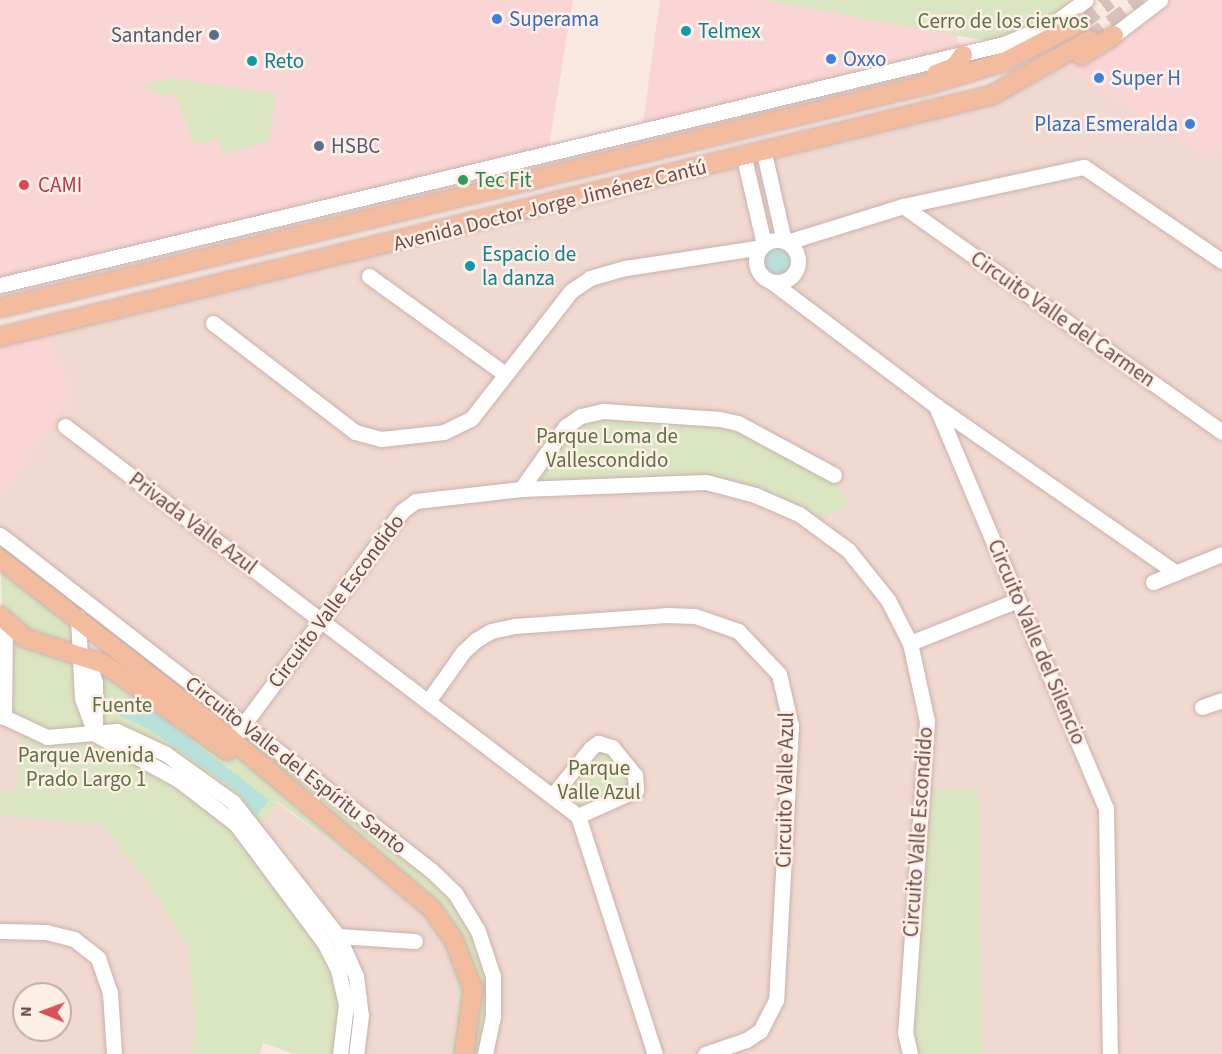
<!DOCTYPE html>
<html>
<head>
<meta charset="utf-8">
<style>
	body { margin:0 }
	#map { position:relative; width:1222px; height:1054px; overflow:hidden; background:#fae9e1; font-family:"Source Sans 3",sans-serif }
	div>[style] { position:absolute }
	.residential>* { inset:0; background:#f0d9d0 }
	.commercial>* { inset:0; background:#f9d6d5 }
	.green>* { inset:0; background:#dae5c1 }
	.water>* { inset:0; background:#b8e1dc }
	.round { border-radius:50% }
	.major-tunnel>* { height:18px; margin-top:-9px; transform-origin:0; background:repeating-linear-gradient(90deg,#d7c2bb 0 18px,transparent 0 27px) }
	.roads { filter:drop-shadow(0 0 2px #cbb1ac) drop-shadow(0 0 2px #cbb1ac) }
	.minor>* { height:15px; margin:-7.5px; padding:0 7.5px; transform-origin:7.5px; border-radius:7.5px; background:#fff }
	.minor>.ring { margin:-7.5px; padding:0; box-sizing:content-box; background:none; border:15px solid #fff; border-radius:50% }
	.major>* { height:18px; margin:-9px; padding:0 9px; transform-origin:9px; border-radius:9px; background:#f3bc9e }
	.dots>* { width:16px; height:16px; translate:-50% -50%; box-sizing:border-box; border:3px solid #fdeee6; border-radius:50% }
	span { translate:-50% -50%; white-space:nowrap; text-align:center; line-height:1.15; -webkit-text-stroke:5px #fdeee6; paint-order:stroke }
	.shop-label { font-size:21px; color:#366cbe }
	.left { translate:0 -50%; text-align:left }
	.right { translate:-100% -50%; text-align:right }
	.park-label { font-size:21px; color:#5e7343 }
	.culture-label { font-size:21px; color:#0d838f }
	.service-label { font-size:21px; color:#4e5e75 }
	.leisure-label { font-size:21px; color:#27864d }
	.health-label { font-size:21px; color:#be3a42 }
	.street-label { font-size:21px; color:#6e4d4a }
	.north { position:absolute; left:12px; top:982px; width:60px; height:60px; box-sizing:border-box; background:#fdeee6; border:2px solid #c4aea8; border-radius:50%; rotate:271deg; font-size:16px; font-weight:700; line-height:24px; text-align:center; color:#6e4d4a }
	.north::after { content:''; display:block; margin:auto; width:21px; height:27px; background:#da5057; clip-path:polygon(50% 0,100% 100%,50% 72%,0 100%) }
</style>
</head>
<body>
<div id="map">
	<div class="residential">
		<div style="clip-path:polygon(1222px 0,1222px 1054px,476px 1054px,469px 938px,0 549px,0 337px,992px 95px,1033px 83px,1114px 35px)"></div>
		<div style="clip-path:polygon(0 646px,120px 685px,428px 915px,446px 944px,458px 992px,456px 1033px,450px 1054px,336px 1054px,130px 801px,0 791px)"></div>
		<div style="clip-path:polygon(evenodd,0 815px,102px 825px,146px 880px,188px 947px,196px 1031px,192px 1054px,0 1054px,0 815px,24px 994px,60px 994px,60px 1030px,24px 1030px,24px 994px)"></div>
	</div>
	<div class="commercial">
		<div style="clip-path:polygon(0 0,573px 0,548px 152px,0 285px)"></div>
		<div style="clip-path:polygon(660px 0,760px 0,956px 33px,963px 55px,642px 129px)"></div>
		<div style="clip-path:polygon(1160px 0,1222px 0,1222px 143px,1211px 160px,1065px 67px)"></div>
		<div style="clip-path:polygon(46px 326px,73px 396px,0 498px,0 337px)"></div>
	</div>
	<div class="green">
		<div style="clip-path:polygon(760px 0,1086px 0,1004px 44px)"></div>
		<div style="clip-path:polygon(173px 78px,276px 94px,269px 141px,224px 155px,218px 139px,194px 145px,175px 93px,163px 97px,141px 85px)"></div>
		<div style="clip-path:polygon(581px 416px,720px 419px,829px 470px,849px 504px,814px 523px,706px 482px,521px 489px)"></div>
		<div style="clip-path:polygon(evenodd,0 535px,455px 893px,493px 976px,485px 1054px,450px 1054px,456px 1033px,458px 992px,446px 944px,428px 915px,277px 801px,258px 829px,207px 782px,106px 730px,220px 810px,325px 944px,346px 1005px,336px 1054px,295px 1054px,263px 1043px,260px 1054px,192px 1054px,196px 1031px,188px 947px,146px 880px,102px 825px,0 815px,0 791px,16px 792px,22px 728px,5px 718px,0 535px,78px 618px,284px 788px,126px 677px,79px 654px,78px 618px)"></div>
		<div style="clip-path:polygon(596px 737px,645px 793px,578px 815px,555px 794px)"></div>
		<div style="clip-path:polygon(922px 788px,978px 789px,982px 1054px,910px 1054px)"></div>
	</div>
	<div class="water">
		<div class="round" style="left:756px;top:240px;width:42px;height:42px"></div>
		<div style="clip-path:polygon(127px 697px,135px 697px,269px 800px,256px 816px,238px 792px,147px 728px,118px 715px)"></div>
	</div>
	<div class="major-tunnel">
		<div style="left:1081px;top:22px;width:36px;rotate:-38deg"></div>
		<div style="left:1089px;top:40px;width:67px;rotate:-36.5deg"></div>
	</div>
	<div class="roads">
		<div class="minor">
			<div style="left:1114px;top:35px;width:58px;rotate:-37.3deg"></div>
			<div style="left:764px;top:153px;width:90px;rotate:77.2deg"></div>
			<div style="left:744px;top:158px;width:88px;rotate:76.9deg"></div>
			<div style="left:903px;top:206px;width:391px;rotate:35.3deg"></div>
			<div class="ring" style="left:756px;top:240px;width:27px;height:27px"></div>
			<div style="left:787px;top:242px;width:121px;rotate:-17.2deg"></div>
			<div style="left:903px;top:206px;width:185px;rotate:-12.2deg"></div>
			<div style="left:1084px;top:167px;width:167px;rotate:34.3deg"></div>
			<div style="left:369px;top:276px;width:168px;rotate:35.8deg"></div>
			<div style="left:772px;top:282px;width:206px;rotate:37.1deg"></div>
			<div style="left:936px;top:406px;width:292px;rotate:34.8deg"></div>
			<div style="left:0;top:285px;width:1033px;rotate:-13.5deg"></div>
			<div style="left:1004px;top:44px;width:54px;rotate:-22.8deg"></div>
			<div style="left:1054px;top:23px;width:39px;rotate:-36deg"></div>
			<div style="left:213px;top:323px;width:179px;rotate:37.5deg"></div>
			<div style="left:355px;top:432px;width:27px;rotate:15deg"></div>
			<div style="left:381px;top:439px;width:63px;rotate:-6.3deg"></div>
			<div style="left:444px;top:432px;width:30px;rotate:-26deg"></div>
			<div style="left:471px;top:419px;width:162px;rotate:-52deg"></div>
			<div style="left:571px;top:291px;width:23px;rotate:-34deg"></div>
			<div style="left:590px;top:278px;width:37px;rotate:-16deg"></div>
			<div style="left:626px;top:268px;width:137px;rotate:-8.8deg"></div>
			<div style="left:936px;top:406px;width:436px;rotate:67.1deg"></div>
			<div style="left:1106px;top:808px;width:246px;rotate:89.1deg"></div>
			<div style="left:65px;top:426px;width:644px;rotate:37.24deg"></div>
			<div style="left:578px;top:816px;width:250px;rotate:72.1deg"></div>
			<div style="left:521px;top:489px;width:76px;rotate:-54.6deg"></div>
			<div style="left:565px;top:427px;width:19px;rotate:-35deg"></div>
			<div style="left:581px;top:416px;width:23px;rotate:-13deg"></div>
			<div style="left:603px;top:411px;width:117px;rotate:3.9deg"></div>
			<div style="left:720px;top:419px;width:18px;rotate:13deg"></div>
			<div style="left:738px;top:423px;width:109px;rotate:28.4deg"></div>
			<div style="left:0;top:535px;width:547px;rotate:37.87deg"></div>
			<div style="left:432px;top:871px;width:32px;rotate:44deg"></div>
			<div style="left:455px;top:893px;width:44px;rotate:58.8deg"></div>
			<div style="left:478px;top:931px;width:47px;rotate:71.6deg"></div>
			<div style="left:493px;top:976px;width:40px;rotate:90deg"></div>
			<div style="left:493px;top:1016px;width:39px;rotate:102deg"></div>
			<div style="left:1153px;top:582px;width:74px;rotate:-22.1deg"></div>
			<div style="left:78px;top:617px;width:81px;rotate:87.2deg"></div>
			<div style="left:82px;top:698px;width:38px;rotate:70deg"></div>
			<div style="left:95px;top:734px;width:96px;rotate:28.7deg"></div>
			<div style="left:179px;top:780px;width:72px;rotate:37.7deg"></div>
			<div style="left:236px;top:824px;width:149px;rotate:53.4deg"></div>
			<div style="left:325px;top:944px;width:29px;rotate:63deg"></div>
			<div style="left:338px;top:970px;width:36px;rotate:77deg"></div>
			<div style="left:346px;top:1005px;width:49px;rotate:97deg"></div>
			<div style="left:910px;top:643px;width:116px;rotate:-21.7deg"></div>
			<div style="left:79px;top:654px;width:18px;rotate:49deg"></div>
			<div style="left:91px;top:668px;width:16px;rotate:75deg"></div>
			<div style="left:95px;top:683px;width:50px;rotate:90deg"></div>
			<div style="left:429px;top:700px;width:59px;rotate:-54.7deg"></div>
			<div style="left:463px;top:652px;width:18px;rotate:-43deg"></div>
			<div style="left:476px;top:640px;width:17px;rotate:-31deg"></div>
			<div style="left:491px;top:631px;width:24px;rotate:-12deg"></div>
			<div style="left:514px;top:626px;width:152px;rotate:-4.1deg"></div>
			<div style="left:666px;top:615px;width:29px;rotate:2deg"></div>
			<div style="left:695px;top:616px;width:46px;rotate:19.2deg"></div>
			<div style="left:738px;top:631px;width:59px;rotate:46.4deg"></div>
			<div style="left:779px;top:674px;width:53px;rotate:77deg"></div>
			<div style="left:791px;top:726px;width:274px;rotate:93.1deg"></div>
			<div style="left:776px;top:1000px;width:35px;rotate:117deg"></div>
			<div style="left:760px;top:1031px;width:17px;rotate:147deg"></div>
			<div style="left:746px;top:1040px;width:43px;rotate:161.1deg"></div>
			<div style="left:1202px;top:707px;width:21px;rotate:-19deg"></div>
			<div style="left:0;top:715px;width:52px;rotate:25.1deg"></div>
			<div style="left:47px;top:737px;width:70px;rotate:-4.9deg"></div>
			<div style="left:117px;top:731px;width:54px;rotate:25.1deg"></div>
			<div style="left:166px;top:754px;width:82px;rotate:35.6deg"></div>
			<div style="left:233px;top:802px;width:170px;rotate:51.9deg"></div>
			<div style="left:338px;top:936px;width:44px;rotate:65.8deg"></div>
			<div style="left:356px;top:976px;width:39px;rotate:83deg"></div>
			<div style="left:361px;top:1015px;width:39px;rotate:97deg"></div>
			<div style="left:4px;top:717px;width:95px;rotate:-89.4deg"></div>
			<div style="left:232px;top:740px;width:285px;rotate:-53.4deg"></div>
			<div style="left:402px;top:511px;width:17px;rotate:-36deg"></div>
			<div style="left:416px;top:501px;width:106px;rotate:-6.5deg"></div>
			<div style="left:521px;top:489px;width:185px;rotate:-2.2deg"></div>
			<div style="left:706px;top:482px;width:51px;rotate:14.9deg"></div>
			<div style="left:755px;top:495px;width:48px;rotate:23.4deg"></div>
			<div style="left:799px;top:514px;width:61px;rotate:36.3deg"></div>
			<div style="left:848px;top:550px;width:64px;rotate:51.3deg"></div>
			<div style="left:888px;top:600px;width:48px;rotate:62.9deg"></div>
			<div style="left:910px;top:643px;width:80px;rotate:77.7deg"></div>
			<div style="left:927px;top:721px;width:312px;rotate:94deg"></div>
			<div style="left:905px;top:1032px;width:23px;rotate:77deg"></div>
			<div style="left:553px;top:795px;width:60px;rotate:-51deg"></div>
			<div style="left:591px;top:748px;width:9px;rotate:-36deg"></div>
			<div style="left:598px;top:743px;width:15px;rotate:16deg"></div>
			<div style="left:612px;top:747px;width:36px;rotate:51deg"></div>
			<div style="left:635px;top:775px;width:15px;rotate:86deg"></div>
			<div style="left:636px;top:790px;width:64px;rotate:155.9deg"></div>
			<div style="left:0;top:931px;width:46px;rotate:1.2deg"></div>
			<div style="left:46px;top:932px;width:29px;rotate:14deg"></div>
			<div style="left:74px;top:939px;width:31px;rotate:38deg"></div>
			<div style="left:98px;top:958px;width:36px;rotate:71deg"></div>
			<div style="left:110px;top:992px;width:62px;rotate:86.3deg"></div>
			<div style="left:338px;top:936px;width:77px;rotate:3.7deg"></div>
		</div>
		<div class="major">
			<div style="left:1081px;top:56px;width:39px;rotate:-32deg"></div>
			<div style="left:936px;top:74px;width:19px;rotate:-21deg"></div>
			<div style="left:954px;top:67px;width:15px;rotate:-53deg"></div>
			<div style="left:0;top:308px;width:965px;rotate:-13.55deg"></div>
			<div style="left:938px;top:82px;width:69px;rotate:-16.9deg"></div>
			<div style="left:1004px;top:62px;width:87px;rotate:-27.5deg"></div>
			<div style="left:0;top:337px;width:1021px;rotate:-13.71deg"></div>
			<div style="left:992px;top:95px;width:112px;rotate:-29.6deg"></div>
			<div style="left:0;top:559px;width:293px;rotate:37.9deg"></div>
			<div style="left:231px;top:739px;width:263px;rotate:40.2deg"></div>
			<div style="left:432px;top:909px;width:39px;rotate:55deg"></div>
			<div style="left:454px;top:941px;width:52px;rotate:68.4deg"></div>
			<div style="left:473px;top:989px;width:66px;rotate:97.9deg"></div>
			<div style="left:0;top:616px;width:33px;rotate:41deg"></div>
			<div style="left:25px;top:638px;width:83px;rotate:18.2deg"></div>
			<div style="left:104px;top:664px;width:151px;rotate:35.1deg"></div>
		</div>
	</div>
	<div class="dots">
		<div style="left:497px;top:19px;background:#3f7fe0"></div>
		<div style="left:686px;top:31px;background:#0f9aa8"></div>
		<div style="left:214px;top:35px;background:#5c6f8a"></div>
		<div style="left:831px;top:59px;background:#3f7fe0"></div>
		<div style="left:252px;top:61px;background:#0f9aa8"></div>
		<div style="left:1099px;top:78px;background:#3f7fe0"></div>
		<div style="left:1190px;top:124px;background:#3f7fe0"></div>
		<div style="left:319px;top:146px;background:#5c6f8a"></div>
		<div style="left:463px;top:180px;background:#2e9e5b"></div>
		<div style="left:24px;top:185px;background:#e0444e"></div>
		<div style="left:470px;top:266px;background:#0f9aa8"></div>
	</div>
	<div class="shop-label">
		<span class="left" style="left:509px;top:19px">Superama</span>
		<span class="left" style="left:843px;top:59px">Oxxo</span>
		<span class="left" style="left:1111px;top:78px">Super H</span>
		<span class="right" style="left:1178px;top:124px">Plaza Esmeralda</span>
	</div>
	<div class="park-label">
		<span style="left:1003px;top:21px">Cerro de los ciervos</span>
		<span style="left:607px;top:448px">Parque Loma de<br>Vallescondido</span>
		<span style="left:122px;top:705px">Fuente</span>
		<span style="left:86px;top:767px">Parque Avenida<br>Prado Largo 1</span>
		<span style="left:599px;top:780px">Parque<br>Valle Azul</span>
	</div>
	<div class="culture-label">
		<span class="left" style="left:698px;top:31px">Telmex</span>
		<span class="left" style="left:264px;top:61px">Reto</span>
		<span class="left" style="left:482px;top:266px">Espacio de<br>la danza</span>
	</div>
	<div class="service-label">
		<span class="right" style="left:202px;top:35px">Santander</span>
		<span class="left" style="left:331px;top:146px">HSBC</span>
	</div>
	<div class="leisure-label">
		<span class="left" style="left:475px;top:180px">Tec Fit</span>
	</div>
	<div class="health-label">
		<span class="left" style="left:38px;top:185px">CAMI</span>
	</div>
	<div class="street-label">
		<span style="left:550px;top:205px;rotate:-14deg">Avenida Doctor Jorge Jiménez Cantú</span>
		<span style="left:1063px;top:319px;rotate:35deg">Circuito Valle del Carmen</span>
		<span style="left:193px;top:523px;rotate:37deg">Privada Valle Azul</span>
		<span style="left:336px;top:601px;rotate:-53deg">Circuito Valle Escondido</span>
		<span style="left:1037px;top:642px;rotate:67deg">Circuito Valle del Silencio</span>
		<span style="left:296px;top:765px;rotate:38deg">Circuito Valle del Espíritu Santo</span>
		<span style="left:785px;top:790px;rotate:-89deg">Circuito Valle Azul</span>
		<span style="left:918px;top:832px;rotate:-86deg">Circuito Valle Escondido</span>
	</div>
	<div class="north">N</div>
</div>
</body>
</html>
